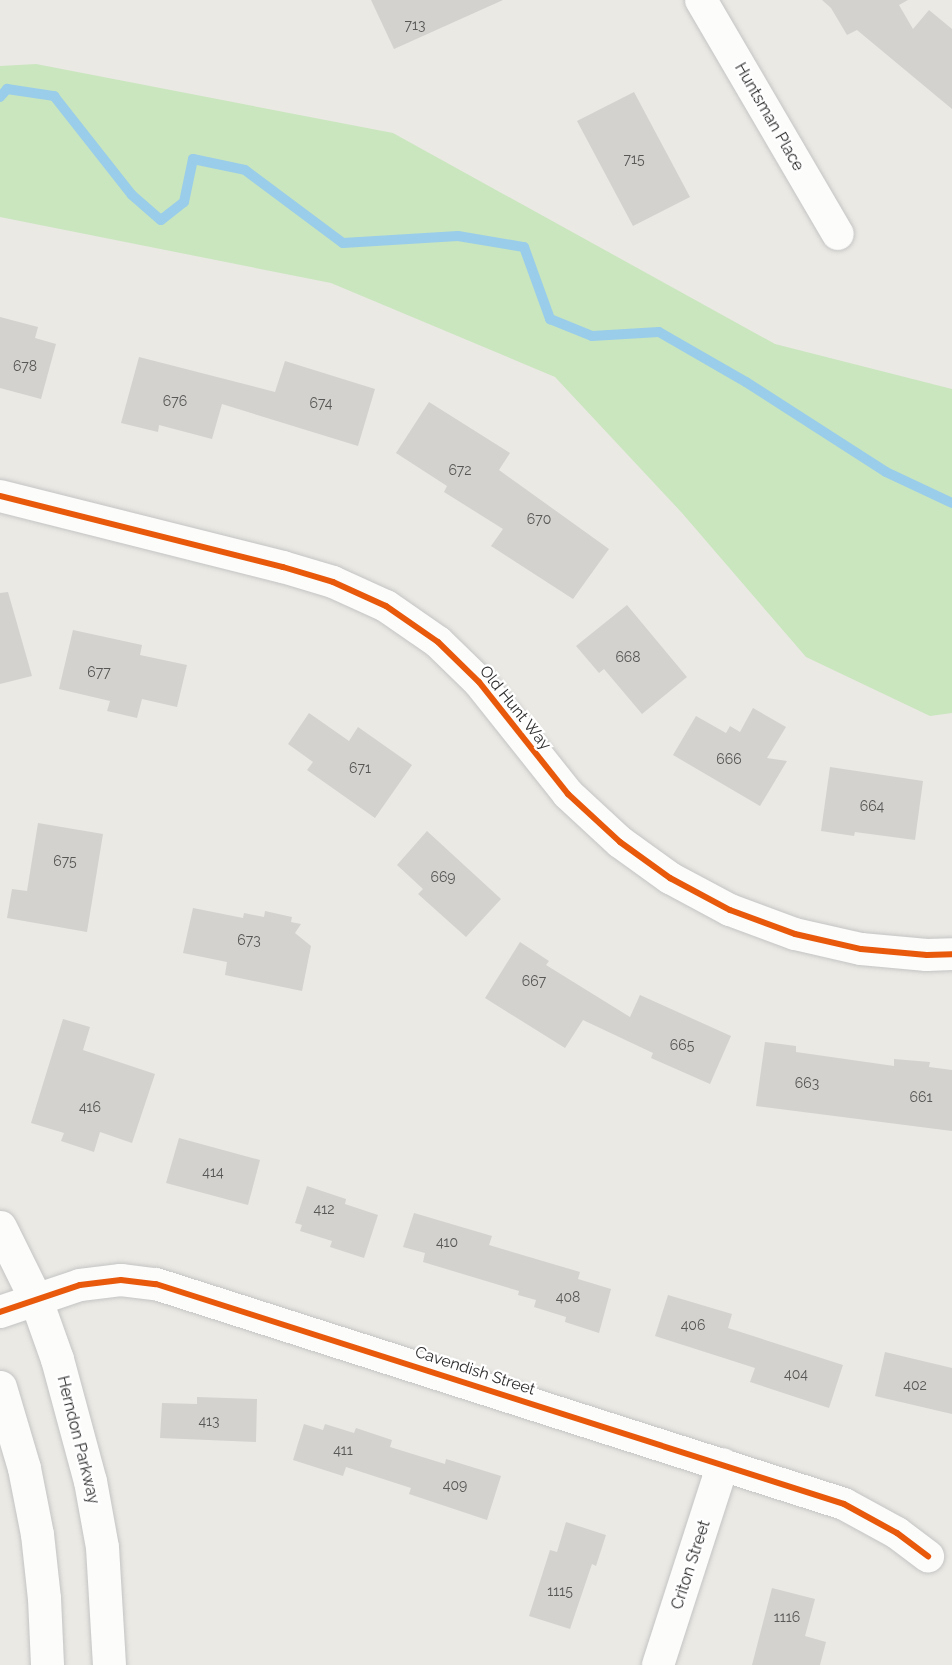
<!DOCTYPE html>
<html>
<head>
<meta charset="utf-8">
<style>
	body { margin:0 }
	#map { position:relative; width:952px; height:1665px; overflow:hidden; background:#eae9e4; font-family:Raleway,sans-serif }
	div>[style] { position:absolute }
	.green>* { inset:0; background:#cae6be }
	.stream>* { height:10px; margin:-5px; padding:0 5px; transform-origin:5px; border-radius:5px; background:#9acdea }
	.building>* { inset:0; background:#d3d2cf }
	.roads { filter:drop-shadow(0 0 2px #c4c4c4) drop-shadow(0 0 2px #c4c4c4) }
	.street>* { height:32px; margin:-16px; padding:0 16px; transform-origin:16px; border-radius:16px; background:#fcfcfb }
	.secondary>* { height:33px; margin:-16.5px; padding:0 16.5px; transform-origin:16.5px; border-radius:16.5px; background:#fcfcfb }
	.cycleway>* { height:6px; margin:-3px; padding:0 3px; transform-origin:3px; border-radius:3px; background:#e8590c }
	span { translate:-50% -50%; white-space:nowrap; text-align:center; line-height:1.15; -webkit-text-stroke:4.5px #fff; paint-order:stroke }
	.number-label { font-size:14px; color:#575756 }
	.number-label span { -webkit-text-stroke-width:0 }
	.street-label { font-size:16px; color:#2d2d2d }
</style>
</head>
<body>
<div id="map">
	<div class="green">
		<div style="clip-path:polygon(36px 64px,393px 133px,775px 344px,952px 389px,952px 713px,930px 716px,806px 657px,682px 513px,555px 377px,331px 283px,0 217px,0 66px)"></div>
	</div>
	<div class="stream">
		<div style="left:0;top:97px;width:11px;rotate:-49deg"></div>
		<div style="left:7px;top:89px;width:48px;rotate:8.5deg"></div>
		<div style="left:54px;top:96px;width:126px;rotate:51.8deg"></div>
		<div style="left:132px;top:195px;width:38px;rotate:41deg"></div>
		<div style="left:161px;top:220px;width:29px;rotate:-38deg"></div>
		<div style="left:184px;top:202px;width:44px;rotate:-78.2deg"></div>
		<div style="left:193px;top:159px;width:53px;rotate:11.9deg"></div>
		<div style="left:245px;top:170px;width:122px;rotate:36.7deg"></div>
		<div style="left:343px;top:243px;width:115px;rotate:-3.5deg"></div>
		<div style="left:458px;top:236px;width:67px;rotate:9.5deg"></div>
		<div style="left:524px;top:247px;width:77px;rotate:70.1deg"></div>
		<div style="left:550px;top:319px;width:45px;rotate:22deg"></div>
		<div style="left:592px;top:336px;width:67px;rotate:-3.4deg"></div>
		<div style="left:659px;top:332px;width:100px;rotate:29.9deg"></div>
		<div style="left:746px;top:382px;width:166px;rotate:32.7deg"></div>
		<div style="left:886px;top:472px;width:73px;rotate:25.2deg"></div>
	</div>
	<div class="building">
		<div style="clip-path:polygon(371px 0,503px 0,394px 49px)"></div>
		<div style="clip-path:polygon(822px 0,908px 0,899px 5px,913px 29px,929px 10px,952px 29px,952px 109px,857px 30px,847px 35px,831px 8px)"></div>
		<div style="clip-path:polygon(634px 92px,690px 197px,633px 226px,577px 121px)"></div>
		<div style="clip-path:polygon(0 317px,38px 327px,35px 338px,56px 344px,41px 399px,0 388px)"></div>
		<div style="clip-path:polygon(139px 357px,275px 392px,285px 361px,375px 389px,358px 446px,222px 404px,212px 439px,159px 425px,158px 432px,121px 423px)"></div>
		<div style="clip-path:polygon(429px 402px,510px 453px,499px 470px,609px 549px,573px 599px,491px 546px,503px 529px,444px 492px,447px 486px,396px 453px)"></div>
		<div style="clip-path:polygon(8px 592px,32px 676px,0 684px,0 593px)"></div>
		<div style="clip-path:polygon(627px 605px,687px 677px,642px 714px,604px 669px,599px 673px,576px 646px)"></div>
		<div style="clip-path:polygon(73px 630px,142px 645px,140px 655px,187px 665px,177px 707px,142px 699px,137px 718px,107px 711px,110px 701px,59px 689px)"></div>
		<div style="clip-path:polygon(753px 708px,786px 727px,767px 758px,787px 761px,760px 806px,673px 755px,696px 716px,726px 733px,730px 726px,740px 732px)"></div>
		<div style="clip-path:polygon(309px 713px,349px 741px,358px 727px,412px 765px,375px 818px,307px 770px,313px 762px,288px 744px)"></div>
		<div style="clip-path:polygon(830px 767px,923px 781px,915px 840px,855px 832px,854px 836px,821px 831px)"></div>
		<div style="clip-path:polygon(38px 823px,103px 834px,87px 932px,7px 918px,12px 889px,27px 891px)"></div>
		<div style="clip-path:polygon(427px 831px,501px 899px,466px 937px,418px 894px,423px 889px,397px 865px)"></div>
		<div style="clip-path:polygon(193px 908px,243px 918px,244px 913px,264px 917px,265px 911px,292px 917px,291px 922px,301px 924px,295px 933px,311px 946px,302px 991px,225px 975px,227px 962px,183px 953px)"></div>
		<div style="clip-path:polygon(520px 942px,549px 961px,546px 965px,630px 1017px,640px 995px,731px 1036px,710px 1084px,651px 1058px,653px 1053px,583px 1020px,565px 1048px,485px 998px)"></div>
		<div style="clip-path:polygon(63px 1019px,90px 1027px,83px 1050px,155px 1074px,132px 1143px,100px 1132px,94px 1152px,61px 1141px,64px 1133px,31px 1123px)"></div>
		<div style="clip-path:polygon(765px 1042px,796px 1046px,796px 1052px,894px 1066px,894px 1059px,930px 1062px,929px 1067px,952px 1070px,952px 1131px,756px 1106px)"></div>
		<div style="clip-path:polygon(179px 1138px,260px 1160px,248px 1205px,166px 1183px)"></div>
		<div style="clip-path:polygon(307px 1186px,346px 1199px,345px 1204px,378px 1215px,364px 1258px,330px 1247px,332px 1241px,300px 1231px,302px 1225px,295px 1223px)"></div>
		<div style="clip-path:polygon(414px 1213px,492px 1236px,489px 1245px,580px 1272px,578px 1279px,611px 1289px,599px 1333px,565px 1322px,566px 1317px,534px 1307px,536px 1300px,518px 1295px,519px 1291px,423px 1262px,425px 1253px,403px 1247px)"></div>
		<div style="clip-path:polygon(668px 1295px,732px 1314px,728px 1328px,843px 1365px,829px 1408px,750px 1382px,755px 1368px,655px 1336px)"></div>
		<div style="clip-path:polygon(885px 1352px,952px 1368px,952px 1414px,875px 1396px)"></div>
		<div style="clip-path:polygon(197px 1397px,257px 1399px,256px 1442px,160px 1438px,162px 1403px,197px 1404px)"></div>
		<div style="clip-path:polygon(304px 1424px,323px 1430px,325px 1424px,354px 1433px,356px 1428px,392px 1440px,390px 1447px,445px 1464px,446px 1459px,501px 1476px,487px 1520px,409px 1494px,411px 1488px,346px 1467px,343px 1476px,293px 1460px)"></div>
		<div style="clip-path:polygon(566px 1522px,606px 1535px,596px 1566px,592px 1564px,570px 1629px,529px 1616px,550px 1550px,557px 1552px)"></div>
		<div style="clip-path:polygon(772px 1588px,815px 1599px,805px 1636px,826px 1642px,820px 1665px,752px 1665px)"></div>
	</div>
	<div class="roads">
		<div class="street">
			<div style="left:701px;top:0;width:271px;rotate:59.7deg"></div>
			<div style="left:0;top:496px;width:292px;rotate:14.1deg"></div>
			<div style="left:283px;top:567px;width:52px;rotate:16.7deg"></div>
			<div style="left:333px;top:582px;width:58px;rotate:24.4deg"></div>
			<div style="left:386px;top:606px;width:63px;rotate:34.7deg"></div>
			<div style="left:438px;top:642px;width:57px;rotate:44.3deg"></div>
			<div style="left:479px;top:682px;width:143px;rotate:51.5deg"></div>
			<div style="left:568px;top:794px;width:71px;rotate:42.7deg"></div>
			<div style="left:620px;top:842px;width:62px;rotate:35.8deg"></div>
			<div style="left:670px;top:878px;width:68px;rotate:28.1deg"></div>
			<div style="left:730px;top:910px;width:69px;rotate:20.3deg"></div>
			<div style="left:795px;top:934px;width:68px;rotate:12.8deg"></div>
			<div style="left:861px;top:949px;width:66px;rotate:5.2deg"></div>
			<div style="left:927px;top:955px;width:25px;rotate:-2deg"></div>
			<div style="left:0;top:1312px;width:84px;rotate:-18.6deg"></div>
			<div style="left:80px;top:1285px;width:41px;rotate:-7deg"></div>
			<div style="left:121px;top:1280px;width:35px;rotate:7deg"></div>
			<div style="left:156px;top:1284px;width:722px;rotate:17.73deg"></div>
			<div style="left:844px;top:1504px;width:60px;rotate:28.7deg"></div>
			<div style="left:897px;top:1533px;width:39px;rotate:37deg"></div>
			<div style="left:658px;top:1665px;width:211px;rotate:-72.1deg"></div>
		</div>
		<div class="secondary">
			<div style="left:0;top:1227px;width:81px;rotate:63.7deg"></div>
			<div style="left:36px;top:1300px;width:63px;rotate:70.4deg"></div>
			<div style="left:57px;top:1359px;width:126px;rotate:74.9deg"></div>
			<div style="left:90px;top:1481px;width:67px;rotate:79.7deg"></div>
			<div style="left:102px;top:1547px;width:118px;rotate:86.6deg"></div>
			<div style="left:0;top:1387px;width:84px;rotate:73.5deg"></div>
			<div style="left:24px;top:1468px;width:67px;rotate:78.9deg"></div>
			<div style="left:37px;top:1534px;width:64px;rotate:83.8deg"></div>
			<div style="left:44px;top:1598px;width:67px;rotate:87.4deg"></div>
		</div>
	</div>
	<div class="cycleway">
		<div style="left:0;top:496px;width:292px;rotate:14.1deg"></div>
		<div style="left:283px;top:567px;width:52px;rotate:16.7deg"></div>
		<div style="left:333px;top:582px;width:58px;rotate:24.4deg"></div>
		<div style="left:386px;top:606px;width:63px;rotate:34.7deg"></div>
		<div style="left:438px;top:642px;width:57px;rotate:44.3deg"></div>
		<div style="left:479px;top:682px;width:143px;rotate:51.5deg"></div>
		<div style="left:568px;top:794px;width:71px;rotate:42.7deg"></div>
		<div style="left:620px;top:842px;width:62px;rotate:35.8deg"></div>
		<div style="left:670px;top:878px;width:68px;rotate:28.1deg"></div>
		<div style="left:730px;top:910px;width:69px;rotate:20.3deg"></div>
		<div style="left:795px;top:934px;width:68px;rotate:12.8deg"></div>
		<div style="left:861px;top:949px;width:66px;rotate:5.2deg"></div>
		<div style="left:927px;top:955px;width:25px;rotate:-2deg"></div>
		<div style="left:0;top:1312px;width:84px;rotate:-18.6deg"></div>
		<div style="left:80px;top:1285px;width:41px;rotate:-7deg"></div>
		<div style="left:121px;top:1280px;width:35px;rotate:7deg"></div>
		<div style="left:156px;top:1284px;width:722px;rotate:17.73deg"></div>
		<div style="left:844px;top:1504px;width:60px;rotate:28.7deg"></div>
		<div style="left:897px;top:1533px;width:39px;rotate:37deg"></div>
	</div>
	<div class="number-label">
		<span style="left:415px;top:25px">713</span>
		<span style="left:634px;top:159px">715</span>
		<span style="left:25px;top:366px">678</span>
		<span style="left:175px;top:401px">676</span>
		<span style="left:321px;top:403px">674</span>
		<span style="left:460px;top:470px">672</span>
		<span style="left:539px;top:519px">670</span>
		<span style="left:628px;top:657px">668</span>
		<span style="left:99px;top:672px">677</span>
		<span style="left:729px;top:759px">666</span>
		<span style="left:360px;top:768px">671</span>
		<span style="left:872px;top:806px">664</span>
		<span style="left:65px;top:861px">675</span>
		<span style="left:443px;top:877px">669</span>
		<span style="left:249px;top:940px">673</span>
		<span style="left:534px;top:981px">667</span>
		<span style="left:682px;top:1045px">665</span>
		<span style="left:807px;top:1083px">663</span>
		<span style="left:921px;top:1097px">661</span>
		<span style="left:90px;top:1107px">416</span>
		<span style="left:213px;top:1172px">414</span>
		<span style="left:324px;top:1209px">412</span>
		<span style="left:447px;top:1242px">410</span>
		<span style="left:568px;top:1297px">408</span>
		<span style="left:693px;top:1325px">406</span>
		<span style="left:796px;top:1374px">404</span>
		<span style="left:915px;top:1385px">402</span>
		<span style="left:209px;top:1421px">413</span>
		<span style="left:343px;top:1450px">411</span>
		<span style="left:455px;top:1485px">409</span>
		<span style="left:560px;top:1591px">1115</span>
		<span style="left:787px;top:1617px">1116</span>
	</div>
	<div class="street-label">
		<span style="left:769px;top:117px;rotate:60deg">Huntsman Place</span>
		<span style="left:515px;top:708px;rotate:51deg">Old Hunt Way</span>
		<span style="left:475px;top:1371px;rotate:18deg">Cavendish Street</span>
		<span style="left:78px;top:1440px;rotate:76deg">Herndon Parkway</span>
		<span style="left:691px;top:1565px;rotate:-72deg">Criton Street</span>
	</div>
</div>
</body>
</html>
